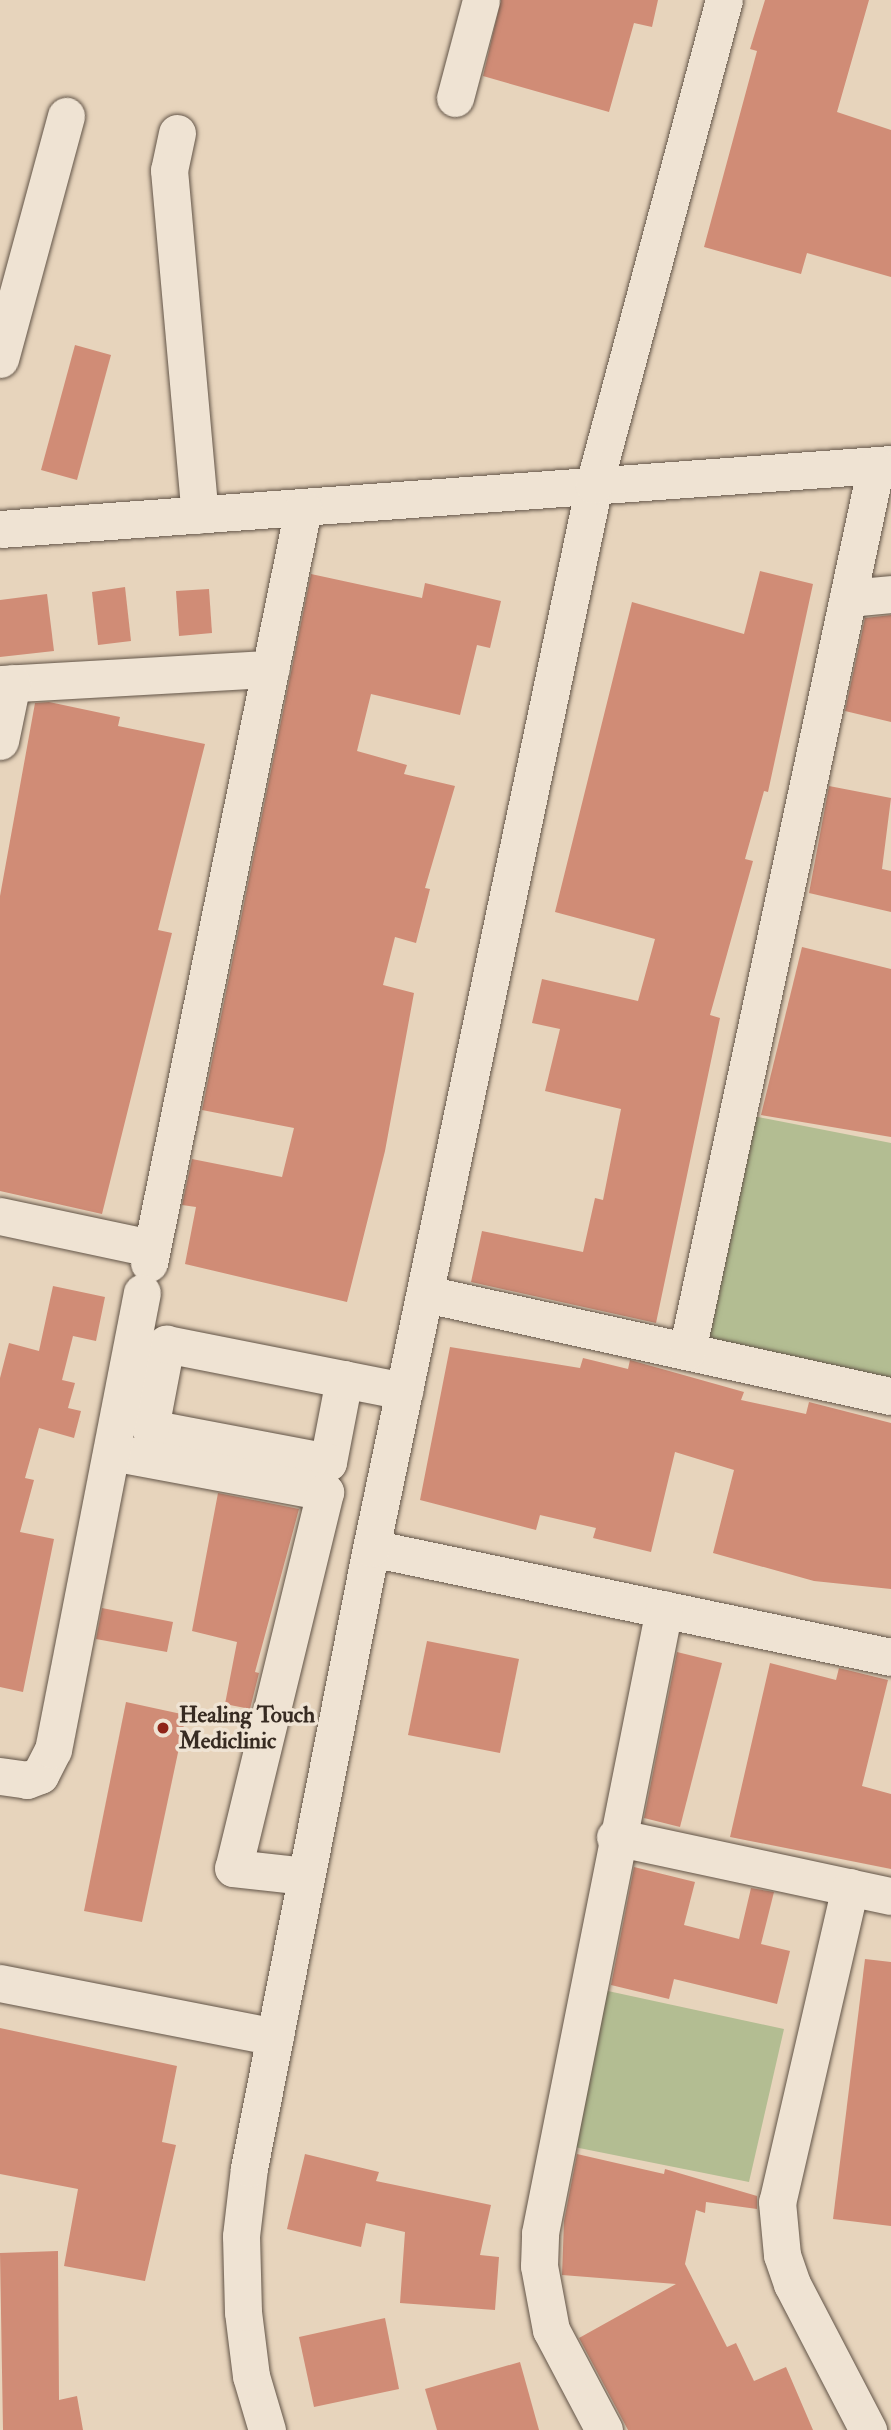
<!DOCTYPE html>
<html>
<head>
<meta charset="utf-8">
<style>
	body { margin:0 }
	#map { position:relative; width:891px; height:2430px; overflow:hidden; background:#e7d4bc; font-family:"IM FELL Double Pica",serif }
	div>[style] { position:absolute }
	.green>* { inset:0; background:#b3bd92 }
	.building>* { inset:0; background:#d08c76 }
	.roads { filter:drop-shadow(0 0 2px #635548) drop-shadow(0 0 2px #635548) }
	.minor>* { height:37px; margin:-18.5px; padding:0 18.5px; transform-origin:18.5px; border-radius:18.5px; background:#efe3d3 }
	.dots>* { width:19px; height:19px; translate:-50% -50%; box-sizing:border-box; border:4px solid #efe3d3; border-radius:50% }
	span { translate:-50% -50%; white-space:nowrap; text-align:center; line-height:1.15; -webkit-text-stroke:7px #efe3d3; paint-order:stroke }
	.poi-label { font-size:23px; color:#372b22; font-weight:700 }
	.left { translate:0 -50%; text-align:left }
</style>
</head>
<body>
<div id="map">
	<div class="green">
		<div style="clip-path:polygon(748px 1115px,891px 1143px,891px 1378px,702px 1340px)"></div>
		<div style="clip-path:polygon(594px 1988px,784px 2029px,749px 2182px,564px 2145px)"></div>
	</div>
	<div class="building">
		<div style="clip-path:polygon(501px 0,658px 0,652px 27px,634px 23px,609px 112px,483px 76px)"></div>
		<div style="clip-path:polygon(765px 0,869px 0,837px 112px,891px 130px,891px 277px,807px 253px,801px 274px,704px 247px,757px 51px,750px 49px)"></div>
		<div style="clip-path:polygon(75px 345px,111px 355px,77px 480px,41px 470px)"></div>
		<div style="clip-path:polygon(760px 571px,813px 584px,768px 792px,764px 791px,745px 859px,753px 861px,710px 1015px,720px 1018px,656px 1323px,471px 1282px,482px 1231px,583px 1252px,595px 1198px,603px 1200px,621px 1109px,545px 1091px,560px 1029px,532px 1023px,542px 979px,638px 1001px,655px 939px,555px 912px,632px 602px,744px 634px)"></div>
		<div style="clip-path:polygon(311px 574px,422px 598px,425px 583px,501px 601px,490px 648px,477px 645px,460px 715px,371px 694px,357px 751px,407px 765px,404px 774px,455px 786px,425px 888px,430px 889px,416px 943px,395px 937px,383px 985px,414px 993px,385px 1151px,347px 1302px,185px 1264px,196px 1207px,182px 1205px,192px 1159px,282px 1177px,294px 1128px,202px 1110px)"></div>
		<div style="clip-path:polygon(125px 587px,131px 641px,98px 645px,92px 592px)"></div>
		<div style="clip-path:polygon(209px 589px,212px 633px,179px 636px,176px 591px)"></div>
		<div style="clip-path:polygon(47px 594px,54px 651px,0 657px,0 600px)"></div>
		<div style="clip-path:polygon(891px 615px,891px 722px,845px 711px,865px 618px)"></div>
		<div style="clip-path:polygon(49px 702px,120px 717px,118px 726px,205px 744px,158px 930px,172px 933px,102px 1214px,0 1191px,0 896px,35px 703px)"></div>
		<div style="clip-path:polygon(829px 786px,891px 798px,882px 869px,891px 871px,891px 912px,809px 893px)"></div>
		<div style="clip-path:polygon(802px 947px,891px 969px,891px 1137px,761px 1115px)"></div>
		<div style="clip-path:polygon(53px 1286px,105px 1297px,96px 1341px,73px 1336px,62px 1380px,75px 1383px,68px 1408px,81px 1411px,74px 1438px,39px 1428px,25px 1478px,34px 1480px,20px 1532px,54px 1539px,23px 1692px,0 1687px,0 1378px,9px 1343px,39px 1351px)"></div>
		<div style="clip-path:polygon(450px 1347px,580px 1368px,583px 1358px,628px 1369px,630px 1360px,744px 1392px,741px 1400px,806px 1414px,809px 1402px,891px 1423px,891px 1589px,814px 1581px,713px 1553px,734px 1470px,675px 1452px,651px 1552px,593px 1538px,596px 1528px,540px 1515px,536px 1530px,420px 1500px)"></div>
		<div style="clip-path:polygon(218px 1493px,299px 1509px,255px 1672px,259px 1673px,250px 1709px,225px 1704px,237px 1642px,192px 1631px)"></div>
		<div style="clip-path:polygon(102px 1608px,173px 1622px,167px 1652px,96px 1639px)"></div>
		<div style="clip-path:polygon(427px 1641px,519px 1659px,500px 1753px,408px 1735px)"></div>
		<div style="clip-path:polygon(677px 1652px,722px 1663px,680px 1827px,644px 1818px)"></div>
		<div style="clip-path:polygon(770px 1663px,836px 1680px,839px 1668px,888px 1680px,862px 1786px,891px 1794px,891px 1869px,730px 1837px)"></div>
		<div style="clip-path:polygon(126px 1702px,186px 1715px,142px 1922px,84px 1911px)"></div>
		<div style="clip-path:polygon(634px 1867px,695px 1882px,684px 1925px,739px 1939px,751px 1888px,774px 1892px,761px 1944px,790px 1951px,777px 2004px,674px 1979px,669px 1999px,611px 1985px)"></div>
		<div style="clip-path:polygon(865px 1959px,891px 1962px,891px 2226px,833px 2219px)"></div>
		<div style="clip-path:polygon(0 2028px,177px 2066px,162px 2142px,176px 2145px,145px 2281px,64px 2266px,78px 2189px,0 2174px)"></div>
		<div style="clip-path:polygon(305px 2154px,379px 2172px,376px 2181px,491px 2205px,480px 2255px,499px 2257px,495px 2310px,400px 2303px,405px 2232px,366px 2223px,361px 2247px,287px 2229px)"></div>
		<div style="clip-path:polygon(577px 2154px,664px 2174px,665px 2169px,757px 2196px,757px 2209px,706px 2202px,705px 2213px,696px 2210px,685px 2264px,727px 2347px,736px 2343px,754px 2381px,786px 2367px,813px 2430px,628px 2430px,579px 2338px,676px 2284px,562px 2275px,564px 2221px)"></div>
		<div style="clip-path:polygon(58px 2251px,59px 2400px,77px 2396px,83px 2430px,3px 2430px,0 2253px)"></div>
		<div style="clip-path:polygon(385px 2318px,399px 2389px,314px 2407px,299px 2337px)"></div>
		<div style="clip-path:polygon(520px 2362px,539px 2430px,437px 2430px,425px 2389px)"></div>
	</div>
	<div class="roads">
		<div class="minor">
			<div style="left:455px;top:98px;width:101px;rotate:-75.1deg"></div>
			<div style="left:177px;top:133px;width:38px;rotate:102deg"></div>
			<div style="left:169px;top:170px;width:346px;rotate:84.9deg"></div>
			<div style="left:0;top:359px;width:252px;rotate:-74.8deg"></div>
			<div style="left:0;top:529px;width:893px;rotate:-4.17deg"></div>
			<div style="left:848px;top:598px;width:43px;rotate:-5.3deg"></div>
			<div style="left:0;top:684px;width:271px;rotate:-3.2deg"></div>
			<div style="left:0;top:741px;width:59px;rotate:-78.3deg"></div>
			<div style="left:0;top:1216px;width:154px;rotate:12deg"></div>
			<div style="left:149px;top:1263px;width:770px;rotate:-78.46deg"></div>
			<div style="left:426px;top:1294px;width:476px;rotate:12.4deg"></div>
			<div style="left:687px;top:1351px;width:905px;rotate:-77.95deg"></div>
			<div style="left:344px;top:1379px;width:85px;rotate:100.9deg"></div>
			<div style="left:328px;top:1462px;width:181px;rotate:-169.2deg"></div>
			<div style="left:150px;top:1428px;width:86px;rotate:-79.2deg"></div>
			<div style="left:166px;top:1344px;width:243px;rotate:11.2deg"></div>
			<div style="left:112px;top:1452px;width:217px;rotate:10.6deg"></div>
			<div style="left:325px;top:1492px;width:387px;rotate:103.7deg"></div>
			<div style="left:233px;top:1868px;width:73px;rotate:6.3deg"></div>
			<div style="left:371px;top:1548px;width:531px;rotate:11.84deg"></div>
			<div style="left:0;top:1776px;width:27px;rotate:8deg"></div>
			<div style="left:27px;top:1780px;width:14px;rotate:-21deg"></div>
			<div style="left:40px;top:1775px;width:28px;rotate:-63deg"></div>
			<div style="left:53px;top:1750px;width:466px;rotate:-79deg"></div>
			<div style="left:615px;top:1837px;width:282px;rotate:12.1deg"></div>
			<div style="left:850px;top:1887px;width:323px;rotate:103deg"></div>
			<div style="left:777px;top:2202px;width:53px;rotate:84.6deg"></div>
			<div style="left:782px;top:2255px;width:31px;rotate:71deg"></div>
			<div style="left:792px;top:2284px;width:165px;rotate:62.5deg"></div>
			<div style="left:0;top:1983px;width:280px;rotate:11.1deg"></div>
			<div style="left:267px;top:2430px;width:56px;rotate:-106.5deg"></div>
			<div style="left:251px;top:2376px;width:64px;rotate:-97.1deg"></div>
			<div style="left:243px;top:2312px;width:76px;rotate:-91.5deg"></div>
			<div style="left:241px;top:2236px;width:68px;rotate:-83.3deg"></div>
			<div style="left:249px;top:2168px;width:632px;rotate:-78.87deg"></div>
			<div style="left:371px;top:1548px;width:1086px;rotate:-78.15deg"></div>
			<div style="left:594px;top:485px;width:502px;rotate:-75deg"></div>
			<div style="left:604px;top:2430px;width:113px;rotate:-117.9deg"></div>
			<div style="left:551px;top:2330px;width:65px;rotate:-100.6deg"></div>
			<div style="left:539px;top:2266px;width:33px;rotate:-88deg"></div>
			<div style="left:540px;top:2233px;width:636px;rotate:-78.76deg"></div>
		</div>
	</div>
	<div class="dots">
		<div style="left:163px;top:1728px;background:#8f2418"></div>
	</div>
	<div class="poi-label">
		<span class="left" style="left:179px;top:1728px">Healing Touch<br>Mediclinic</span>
	</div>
</div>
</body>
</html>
